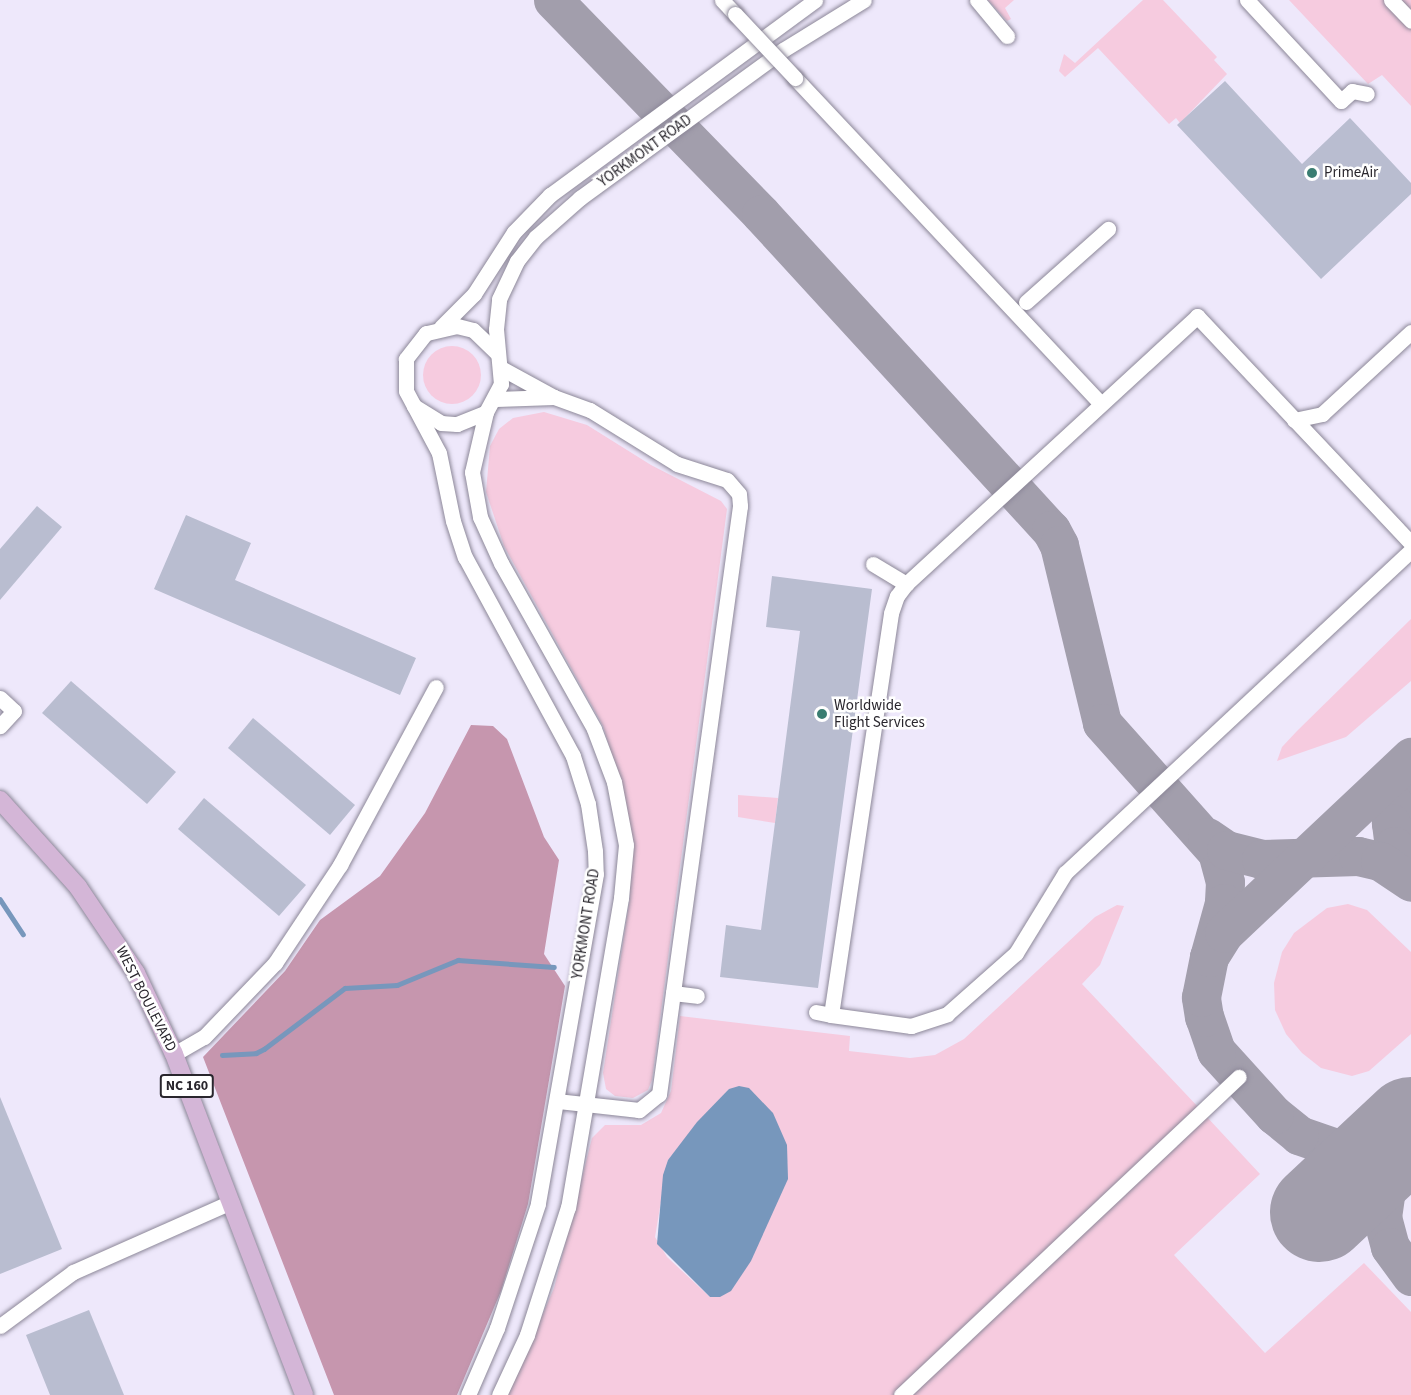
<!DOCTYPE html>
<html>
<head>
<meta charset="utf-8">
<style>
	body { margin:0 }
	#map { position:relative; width:1411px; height:1395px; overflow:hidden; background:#eee8fb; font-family:"Source Sans 3",sans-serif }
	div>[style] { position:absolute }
	.green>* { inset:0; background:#f6cbdf }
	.round { border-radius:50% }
	.forest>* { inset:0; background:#c696ae }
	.water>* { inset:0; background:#7797bc }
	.stream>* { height:4.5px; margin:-2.25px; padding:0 2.25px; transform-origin:2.25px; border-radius:2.25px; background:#7797bc }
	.taxiway>* { height:39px; margin:-19.5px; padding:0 19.5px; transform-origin:19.5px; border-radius:19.5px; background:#a29eac }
	.runway>* { height:99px; margin:-49.5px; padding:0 49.5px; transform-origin:49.5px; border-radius:49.5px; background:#a29eac }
	.building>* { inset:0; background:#b9bdd0 }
	.roads { filter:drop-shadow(0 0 2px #8c8798) drop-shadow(0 0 2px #8c8798) }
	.minor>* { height:15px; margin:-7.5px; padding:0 7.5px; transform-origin:7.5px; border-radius:7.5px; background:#fff }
	.major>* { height:18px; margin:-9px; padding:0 9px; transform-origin:9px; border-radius:9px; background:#d4b6d7 }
	.bridges { filter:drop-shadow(0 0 2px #8c8798) drop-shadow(0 0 2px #8c8798) }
	.minor-bridge>* { height:15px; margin:-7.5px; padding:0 7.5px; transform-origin:7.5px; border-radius:7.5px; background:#fff }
	.dots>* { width:16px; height:16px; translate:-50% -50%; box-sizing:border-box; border:3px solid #fff; border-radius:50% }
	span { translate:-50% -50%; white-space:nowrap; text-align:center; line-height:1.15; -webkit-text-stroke:5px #fff; paint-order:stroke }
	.shield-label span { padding:2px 4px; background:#fff; border:2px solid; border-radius:4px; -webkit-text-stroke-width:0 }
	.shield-label { font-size:14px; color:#29262d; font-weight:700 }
	.street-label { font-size:15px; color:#29262d }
	.poi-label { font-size:15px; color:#29262d }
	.left { translate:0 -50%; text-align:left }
</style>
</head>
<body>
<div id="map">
	<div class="green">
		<div style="clip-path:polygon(988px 0,1014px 0,1005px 8px,1011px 19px,1007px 21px)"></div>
		<div style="clip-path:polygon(1143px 0,1163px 0,1217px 57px,1214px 60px,1227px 74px,1180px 123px,1176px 118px,1169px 124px,1098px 48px,1065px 77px,1059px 71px,1064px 54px,1075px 63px)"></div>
		<div style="clip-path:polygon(1289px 0,1411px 0,1411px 106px,1382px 75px,1368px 84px)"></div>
		<div class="round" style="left:423px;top:346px;width:58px;height:58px"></div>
		<div style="clip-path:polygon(544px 412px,587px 425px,651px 465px,721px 501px,727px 509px,652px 1080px,648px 1090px,633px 1098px,615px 1096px,606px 1089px,603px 1073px,630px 897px,626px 802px,603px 726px,504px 546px,486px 492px,490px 446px,499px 429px,513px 418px)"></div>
		<div style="clip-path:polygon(1411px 619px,1411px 681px,1346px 737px,1277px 761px,1282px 747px,1297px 731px)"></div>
		<div style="clip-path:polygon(738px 795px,778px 798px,775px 823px,738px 817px)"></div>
		<div style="clip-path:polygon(1348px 904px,1367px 910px,1411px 952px,1411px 1034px,1369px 1071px,1352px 1076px,1321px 1068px,1302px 1053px,1286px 1034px,1275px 1010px,1274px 983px,1282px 952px,1294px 933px,1327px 908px)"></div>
		<div style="clip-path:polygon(evenodd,1117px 905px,1124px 906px,1100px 965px,1082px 984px,1200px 1109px,896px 1395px,508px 1395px,554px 1288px,592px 1138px,605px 1125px,641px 1125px,661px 1113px,671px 1091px,680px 1016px,850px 1036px,849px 1051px,910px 1058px,935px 1055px,964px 1039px,1095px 917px,1117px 905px,729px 1089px,710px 1297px,667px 1257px,655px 1237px,668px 1160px,729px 1089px)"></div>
		<div style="clip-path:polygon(1206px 1116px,1260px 1174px,1174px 1255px,1265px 1353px,1364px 1263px,1411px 1312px,1411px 1395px,909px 1395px)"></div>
	</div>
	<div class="forest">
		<div style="clip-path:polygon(471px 725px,493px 726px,507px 739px,544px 837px,559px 860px,544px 954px,565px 986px,528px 1204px,501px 1291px,457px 1395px,334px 1395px,203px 1057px,285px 971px,320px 920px,380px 876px,425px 813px)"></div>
	</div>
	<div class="water">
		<div style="clip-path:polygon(739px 1086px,749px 1088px,773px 1113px,787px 1145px,788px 1179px,751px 1261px,731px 1291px,720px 1297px,710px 1297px,657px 1244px,663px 1175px,668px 1160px,697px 1122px,729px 1089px)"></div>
	</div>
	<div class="stream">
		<div style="left:0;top:899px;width:42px;rotate:56.7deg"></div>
		<div style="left:222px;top:1055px;width:34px;rotate:-3deg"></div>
		<div style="left:256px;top:1053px;width:9px;rotate:-27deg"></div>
		<div style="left:264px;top:1049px;width:101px;rotate:-37deg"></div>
		<div style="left:345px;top:988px;width:52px;rotate:-3.3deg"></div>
		<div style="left:397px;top:985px;width:66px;rotate:-22.3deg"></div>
		<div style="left:458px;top:960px;width:96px;rotate:4.2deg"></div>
	</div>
	<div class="taxiway">
		<div style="left:553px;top:0;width:298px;rotate:45.8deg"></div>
		<div style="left:761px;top:214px;width:429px;rotate:47.5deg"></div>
		<div style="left:1051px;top:530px;width:17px;rotate:62deg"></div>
		<div style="left:1059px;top:545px;width:183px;rotate:76.4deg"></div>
		<div style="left:1102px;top:723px;width:173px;rotate:48.3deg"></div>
		<div style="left:1217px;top:852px;width:31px;rotate:75deg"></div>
		<div style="left:1225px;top:882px;width:21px;rotate:93deg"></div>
		<div style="left:1224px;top:903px;width:56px;rotate:105.5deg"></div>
		<div style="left:1409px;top:763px;width:42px;rotate:114.1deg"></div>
		<div style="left:1392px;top:801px;width:22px;rotate:93deg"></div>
		<div style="left:1391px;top:823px;width:23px;rotate:83deg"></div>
		<div style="left:1394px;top:846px;width:39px;rotate:64deg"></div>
		<div style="left:1207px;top:837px;width:23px;rotate:34deg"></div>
		<div style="left:1226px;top:850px;width:36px;rotate:14deg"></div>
		<div style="left:1261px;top:859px;width:97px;rotate:-1.8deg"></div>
		<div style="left:1358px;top:856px;width:23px;rotate:13deg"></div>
		<div style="left:1380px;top:861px;width:37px;rotate:34deg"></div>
		<div style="left:1409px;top:1128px;width:51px;rotate:156.9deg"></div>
		<div style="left:1362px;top:1148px;width:29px;rotate:-178deg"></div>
		<div style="left:1333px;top:1147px;width:36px;rotate:-161deg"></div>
		<div style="left:1299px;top:1135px;width:32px;rotate:-141deg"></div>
		<div style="left:1274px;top:1115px;width:86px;rotate:-132.2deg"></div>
		<div style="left:1216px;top:1051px;width:36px;rotate:-109deg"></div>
		<div style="left:1204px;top:1017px;width:20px;rotate:-99deg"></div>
		<div style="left:1201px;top:997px;width:41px;rotate:-78.7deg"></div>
		<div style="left:1209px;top:957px;width:28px;rotate:-58deg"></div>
		<div style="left:1224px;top:933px;width:257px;rotate:-43.3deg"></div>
		<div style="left:1409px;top:1128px;width:45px;rotate:116.6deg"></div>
		<div style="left:1389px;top:1168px;width:49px;rotate:98.1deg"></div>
		<div style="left:1382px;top:1217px;width:31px;rotate:75deg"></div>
		<div style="left:1390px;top:1247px;width:36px;rotate:54deg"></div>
	</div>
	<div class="runway">
		<div style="left:1319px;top:1212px;width:126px;rotate:-43.1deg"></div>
	</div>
	<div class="building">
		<div style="clip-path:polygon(1225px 81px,1302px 164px,1350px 118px,1411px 183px,1411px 194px,1321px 279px,1177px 125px)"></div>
		<div style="clip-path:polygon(37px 506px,62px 527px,0 600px,0 549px)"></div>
		<div style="clip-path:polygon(186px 515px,251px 543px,235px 580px,416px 658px,400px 695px,154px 589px)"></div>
		<div style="clip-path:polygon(772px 576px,872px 589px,818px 988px,720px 977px,726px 925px,761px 930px,800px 631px,766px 627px)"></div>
		<div style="clip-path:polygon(71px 681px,176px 772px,147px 804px,42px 713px)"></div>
		<div style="clip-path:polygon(253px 718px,355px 805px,330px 835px,228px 748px)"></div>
		<div style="clip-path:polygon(204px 798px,306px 885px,279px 916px,178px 829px)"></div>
		<div style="clip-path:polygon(0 1097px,62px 1249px,0 1274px)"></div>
		<div style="clip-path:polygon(89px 1310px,124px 1395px,50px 1395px,26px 1335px)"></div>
	</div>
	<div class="roads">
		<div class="minor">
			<div style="left:722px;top:0;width:19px;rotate:47deg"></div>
			<div style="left:977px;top:0;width:47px;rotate:50.2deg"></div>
			<div style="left:1247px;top:0;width:138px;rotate:47.1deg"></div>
			<div style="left:1341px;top:101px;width:15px;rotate:-42deg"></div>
			<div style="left:1352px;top:91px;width:15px;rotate:11deg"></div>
			<div style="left:1391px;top:0;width:29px;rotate:46deg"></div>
			<div style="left:795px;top:78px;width:447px;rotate:46.8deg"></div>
			<div style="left:1026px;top:302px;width:110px;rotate:-41.7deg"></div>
			<div style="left:441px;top:327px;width:47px;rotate:-45deg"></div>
			<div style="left:474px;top:294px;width:74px;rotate:-57.2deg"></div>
			<div style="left:514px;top:232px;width:52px;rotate:-45.8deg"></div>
			<div style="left:550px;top:195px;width:329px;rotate:-36.3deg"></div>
			<div style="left:497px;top:353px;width:33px;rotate:-136deg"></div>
			<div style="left:473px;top:330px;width:16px;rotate:-166deg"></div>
			<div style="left:457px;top:326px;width:32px;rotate:167deg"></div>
			<div style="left:426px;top:333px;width:33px;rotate:128deg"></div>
			<div style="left:406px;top:359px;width:32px;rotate:90deg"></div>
			<div style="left:406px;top:391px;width:17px;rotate:62deg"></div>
			<div style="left:414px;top:406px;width:32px;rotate:32deg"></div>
			<div style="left:441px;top:423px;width:16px;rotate:4deg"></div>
			<div style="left:457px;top:424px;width:31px;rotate:-22deg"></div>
			<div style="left:486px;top:412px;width:32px;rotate:-62deg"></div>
			<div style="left:501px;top:384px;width:55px;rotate:-95.2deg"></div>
			<div style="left:496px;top:329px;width:30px;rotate:-84deg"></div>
			<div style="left:499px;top:299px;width:42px;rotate:-64.7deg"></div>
			<div style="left:517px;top:261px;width:31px;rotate:-52deg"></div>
			<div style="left:536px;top:237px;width:59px;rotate:-41.6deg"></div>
			<div style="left:580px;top:198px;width:251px;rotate:-36.1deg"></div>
			<div style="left:783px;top:50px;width:95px;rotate:-31.7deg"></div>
			<div style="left:501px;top:368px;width:60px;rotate:28.7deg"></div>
			<div style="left:554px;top:397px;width:38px;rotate:20deg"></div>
			<div style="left:590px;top:410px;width:102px;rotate:31.8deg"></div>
			<div style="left:677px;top:464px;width:52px;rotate:17.7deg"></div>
			<div style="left:727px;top:480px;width:18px;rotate:49deg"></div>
			<div style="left:739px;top:494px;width:12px;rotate:85deg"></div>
			<div style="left:740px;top:506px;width:594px;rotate:97.84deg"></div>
			<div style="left:659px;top:1094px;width:26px;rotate:141deg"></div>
			<div style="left:639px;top:1110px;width:81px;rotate:-173.7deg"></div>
			<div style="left:496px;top:399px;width:58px;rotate:-2deg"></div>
			<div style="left:414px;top:406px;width:53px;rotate:62deg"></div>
			<div style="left:439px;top:453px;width:69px;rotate:78.4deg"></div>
			<div style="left:453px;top:521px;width:38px;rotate:72deg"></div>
			<div style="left:465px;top:557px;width:226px;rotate:61.5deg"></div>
			<div style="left:573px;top:756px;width:50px;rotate:72.6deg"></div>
			<div style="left:588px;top:804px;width:48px;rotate:81.5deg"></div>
			<div style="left:595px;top:851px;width:23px;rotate:88deg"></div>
			<div style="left:596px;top:874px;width:335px;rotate:100deg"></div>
			<div style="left:538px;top:1204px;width:131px;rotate:108.3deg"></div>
			<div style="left:497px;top:1328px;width:73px;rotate:113.4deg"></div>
			<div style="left:486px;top:412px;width:62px;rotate:103.1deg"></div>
			<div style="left:472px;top:472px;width:46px;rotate:79.9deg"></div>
			<div style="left:480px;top:517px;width:51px;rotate:65.5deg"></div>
			<div style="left:501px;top:563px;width:190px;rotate:60.7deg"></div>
			<div style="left:594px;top:729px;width:57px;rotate:69.3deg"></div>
			<div style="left:614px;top:782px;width:64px;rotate:79.2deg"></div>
			<div style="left:626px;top:845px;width:53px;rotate:95.4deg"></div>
			<div style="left:621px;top:898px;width:314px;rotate:99.7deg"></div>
			<div style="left:568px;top:1207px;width:134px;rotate:107.8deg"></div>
			<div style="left:527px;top:1335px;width:66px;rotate:115deg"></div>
			<div style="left:1294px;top:420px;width:29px;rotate:-12deg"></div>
			<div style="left:1322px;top:414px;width:121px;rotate:-42.7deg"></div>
			<div style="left:873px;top:564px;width:39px;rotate:31deg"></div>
			<div style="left:0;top:698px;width:19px;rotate:43deg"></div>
			<div style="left:14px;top:711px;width:21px;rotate:133deg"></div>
			<div style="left:673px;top:993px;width:24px;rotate:7deg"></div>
			<div style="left:816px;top:1012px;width:15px;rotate:11deg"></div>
			<div style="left:831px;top:1015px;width:406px;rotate:-81.5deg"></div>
			<div style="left:891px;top:613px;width:18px;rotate:-71deg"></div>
			<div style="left:897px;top:596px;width:15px;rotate:-53deg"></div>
			<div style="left:906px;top:584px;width:396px;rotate:-42.6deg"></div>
			<div style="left:1197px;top:316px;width:312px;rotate:46.7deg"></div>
			<div style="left:831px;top:1015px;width:81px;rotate:7.8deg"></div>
			<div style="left:911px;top:1026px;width:38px;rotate:-18deg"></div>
			<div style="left:947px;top:1014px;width:92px;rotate:-41.5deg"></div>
			<div style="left:1016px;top:953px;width:94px;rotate:-58.5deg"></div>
			<div style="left:1065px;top:873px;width:473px;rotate:-43deg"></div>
			<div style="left:174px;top:1054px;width:34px;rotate:-30deg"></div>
			<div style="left:204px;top:1037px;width:103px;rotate:-46.2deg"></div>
			<div style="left:275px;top:963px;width:118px;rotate:-56.4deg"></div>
			<div style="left:340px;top:865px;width:202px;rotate:-61.7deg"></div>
			<div style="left:0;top:1326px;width:91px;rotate:-36.5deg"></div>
			<div style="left:73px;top:1272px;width:173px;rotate:-23.9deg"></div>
			<div style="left:901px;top:1395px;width:464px;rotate:-43.3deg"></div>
		</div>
		<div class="major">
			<div style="left:0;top:800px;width:117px;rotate:48.1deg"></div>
			<div style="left:78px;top:887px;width:104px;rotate:56deg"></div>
			<div style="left:136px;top:973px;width:89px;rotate:64.9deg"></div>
			<div style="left:174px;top:1054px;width:365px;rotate:69.1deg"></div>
		</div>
	</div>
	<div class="bridges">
		<div class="minor-bridge">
			<div style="left:735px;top:14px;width:88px;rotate:46.8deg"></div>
		</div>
	</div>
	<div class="dots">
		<div style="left:1312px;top:173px;background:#3a7d71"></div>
		<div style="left:822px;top:714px;background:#3a7d71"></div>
	</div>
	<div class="shield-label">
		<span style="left:187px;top:1086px">NC 160</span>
	</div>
	<div class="street-label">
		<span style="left:645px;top:151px;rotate:-36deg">YORKMONT ROAD</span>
		<span style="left:586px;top:924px;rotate:-81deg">YORKMONT ROAD</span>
		<span style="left:146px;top:999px;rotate:63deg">WEST BOULEVARD</span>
	</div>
	<div class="poi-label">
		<span class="left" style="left:1324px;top:173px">PrimeAir</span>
		<span class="left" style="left:834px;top:714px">Worldwide<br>Flight Services</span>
	</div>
</div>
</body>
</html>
